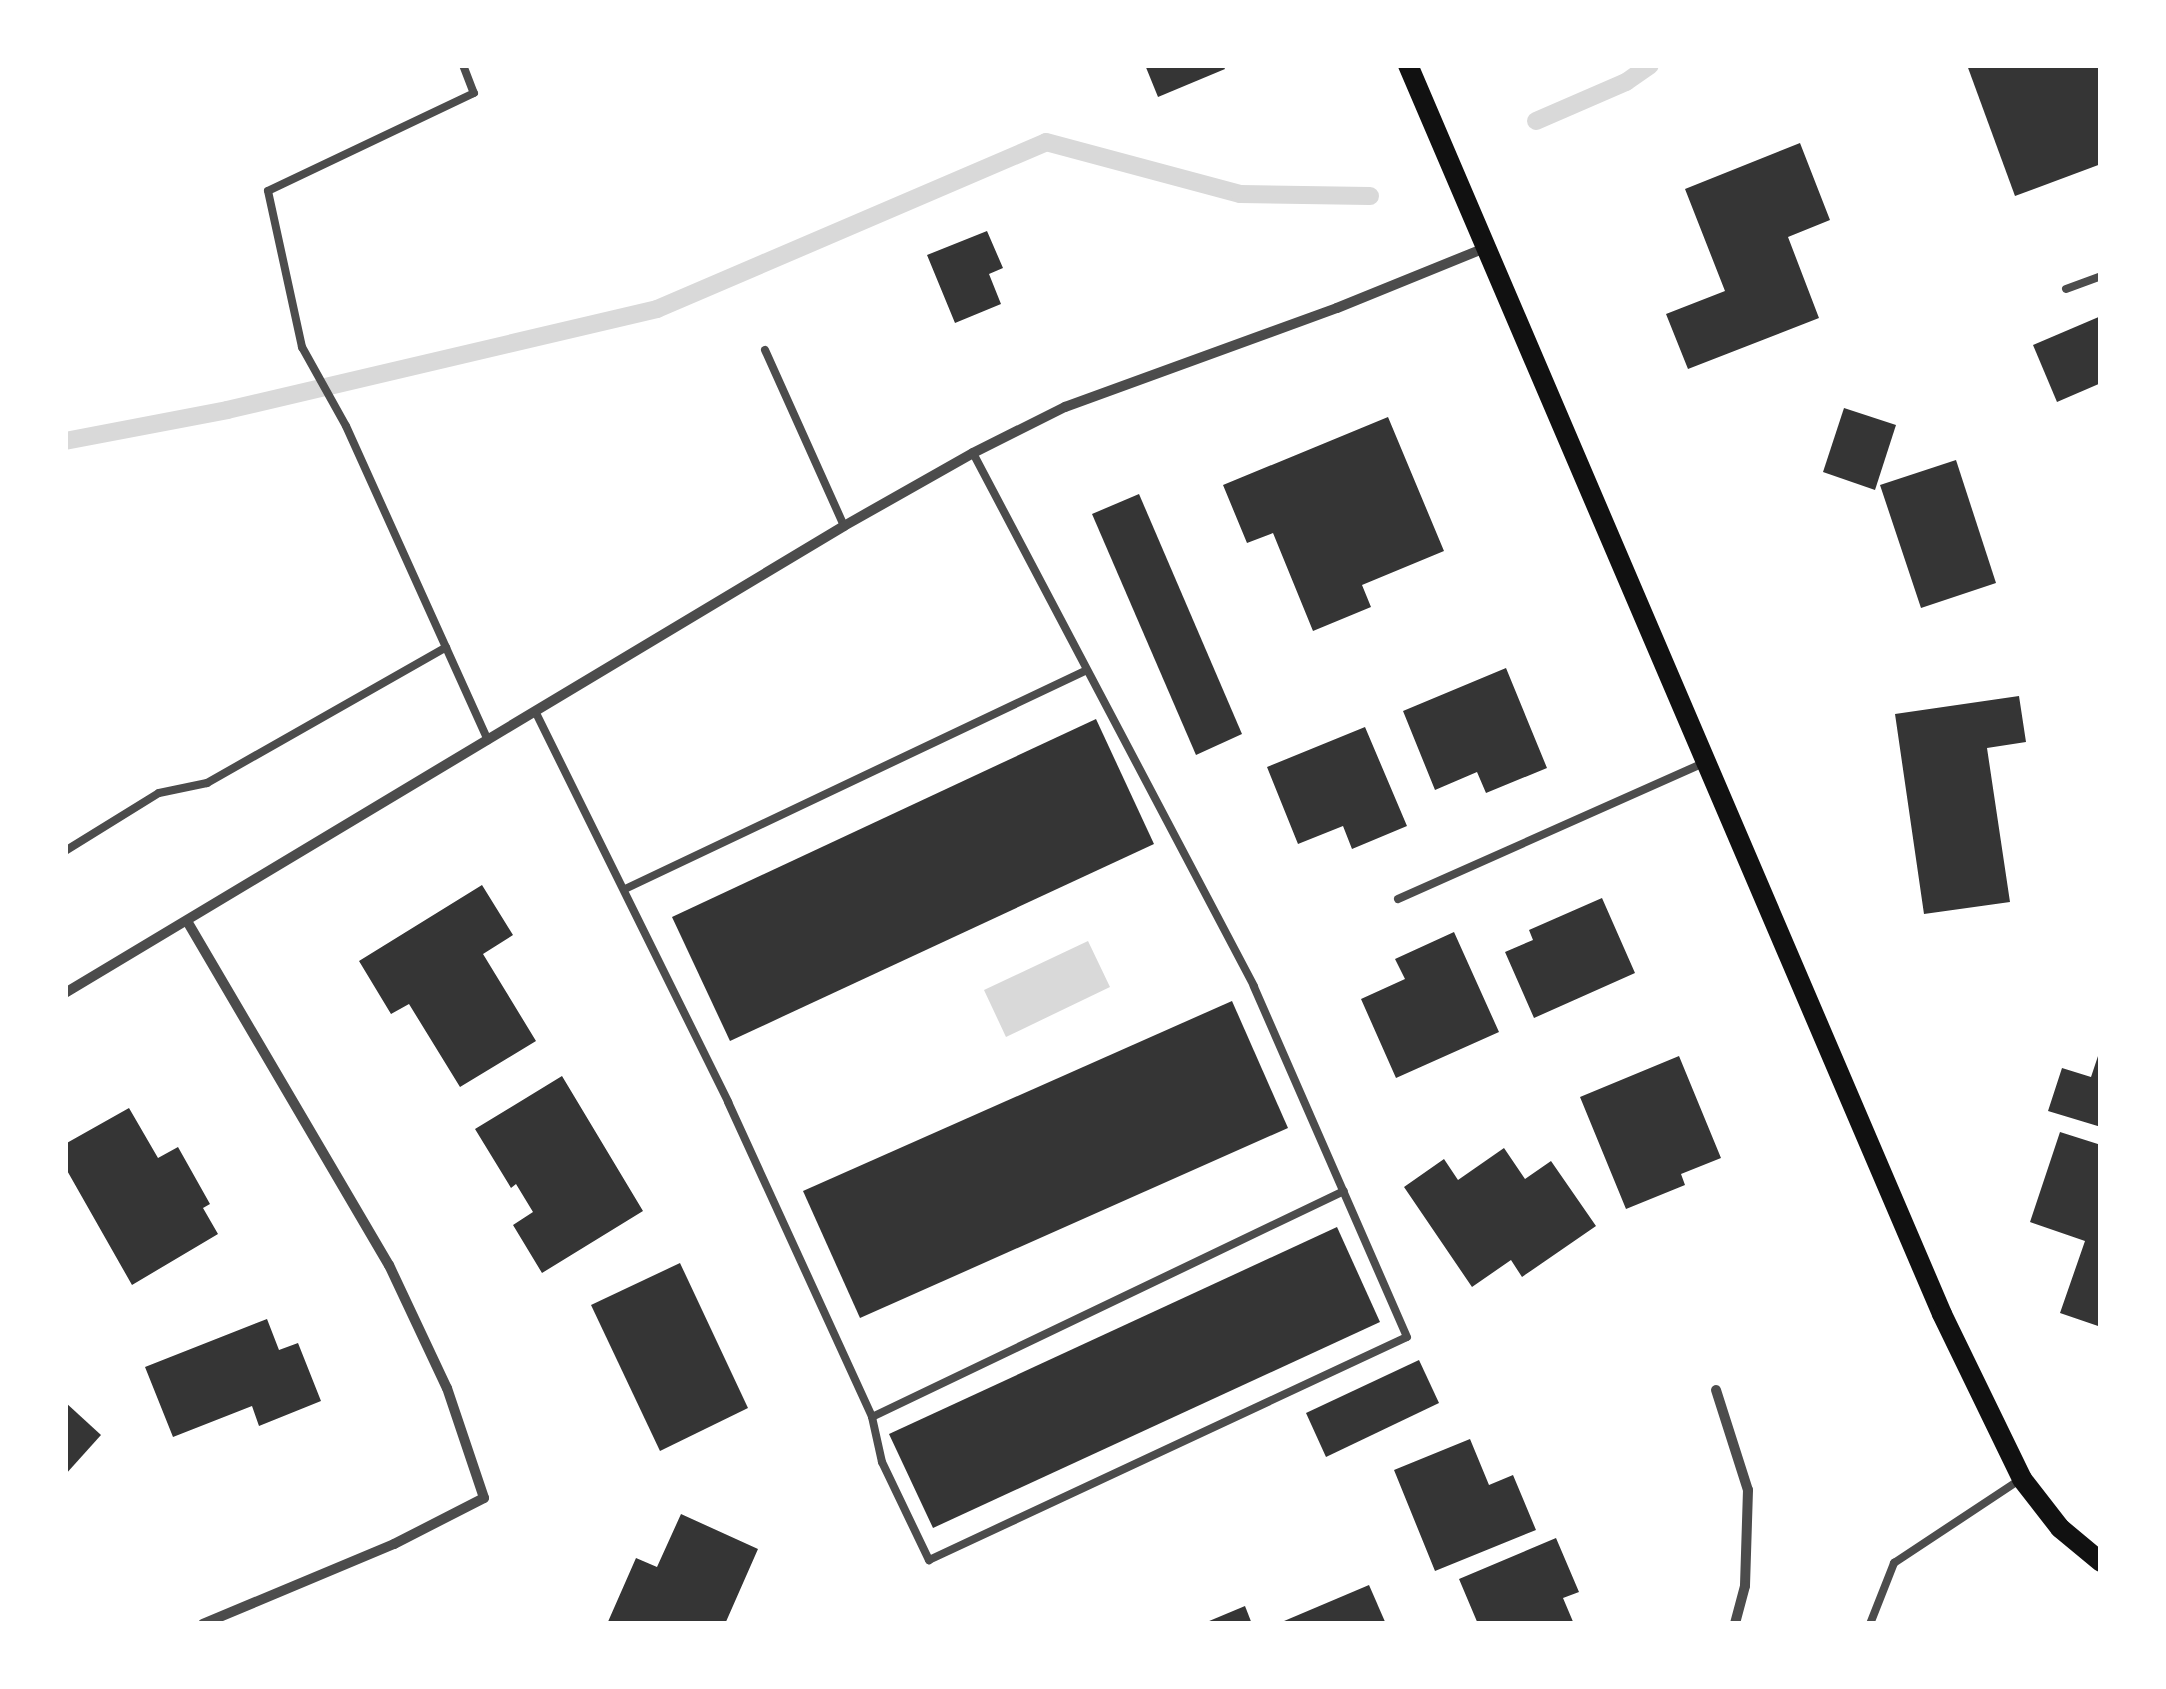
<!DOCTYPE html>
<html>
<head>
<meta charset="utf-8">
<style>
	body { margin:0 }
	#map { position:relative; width:2166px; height:1689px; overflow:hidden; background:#fff; font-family:Helvetica,sans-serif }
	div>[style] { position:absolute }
	.water>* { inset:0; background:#d9d9d9 }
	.stream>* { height:18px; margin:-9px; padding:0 9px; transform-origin:9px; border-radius:9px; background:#d9d9d9 }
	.building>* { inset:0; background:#353535 }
	.service>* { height:8px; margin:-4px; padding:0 4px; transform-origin:4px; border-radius:4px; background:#4c4c4c }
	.minor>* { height:10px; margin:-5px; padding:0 5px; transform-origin:5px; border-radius:5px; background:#4c4c4c }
	.secondary>* { height:20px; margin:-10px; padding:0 10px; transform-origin:10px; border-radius:10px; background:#111 }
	span { translate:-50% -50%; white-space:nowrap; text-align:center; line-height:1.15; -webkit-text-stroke:10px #fff; paint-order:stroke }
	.frame { position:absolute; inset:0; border:68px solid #fff; pointer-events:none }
</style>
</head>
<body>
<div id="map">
	<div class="water">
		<div style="clip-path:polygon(1088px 941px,1110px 987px,1006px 1037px,984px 990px)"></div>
	</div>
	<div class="stream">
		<div style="left:1536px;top:121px;width:98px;rotate:-23.4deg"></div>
		<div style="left:1626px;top:82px;width:29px;rotate:-35deg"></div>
		<div style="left:65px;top:441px;width:165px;rotate:-10.8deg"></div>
		<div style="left:227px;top:410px;width:442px;rotate:-13.2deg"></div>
		<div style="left:657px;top:309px;width:423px;rotate:-23.2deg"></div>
		<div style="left:1046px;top:142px;width:201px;rotate:15deg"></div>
		<div style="left:1240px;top:194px;width:130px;rotate:0.9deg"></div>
	</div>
	<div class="building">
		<div style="clip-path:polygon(1145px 65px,1223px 65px,1225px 69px,1158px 97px)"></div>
		<div style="clip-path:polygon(1967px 65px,2101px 65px,2101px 164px,2015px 196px)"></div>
		<div style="clip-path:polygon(1800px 143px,1830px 220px,1788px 237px,1819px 318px,1688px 369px,1666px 314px,1725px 291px,1685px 189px)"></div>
		<div style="clip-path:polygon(987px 231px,1003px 268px,989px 274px,1001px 304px,955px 323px,927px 255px)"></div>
		<div style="clip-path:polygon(2101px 316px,2101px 383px,2057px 402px,2033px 345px)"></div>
		<div style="clip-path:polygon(1844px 408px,1896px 425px,1875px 490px,1823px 472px)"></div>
		<div style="clip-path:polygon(1388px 417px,1444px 551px,1362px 585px,1371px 607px,1313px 631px,1273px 533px,1247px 543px,1223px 485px)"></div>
		<div style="clip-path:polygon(1956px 460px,1996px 583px,1921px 608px,1880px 485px)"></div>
		<div style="clip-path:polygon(1139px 494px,1242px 734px,1196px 755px,1092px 514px)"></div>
		<div style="clip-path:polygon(1506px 668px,1547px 768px,1486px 793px,1477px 772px,1435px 790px,1403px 711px)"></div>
		<div style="clip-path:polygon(2019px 696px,2026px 742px,1987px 748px,2010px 902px,1924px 914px,1895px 714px)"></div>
		<div style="clip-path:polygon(1096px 719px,1154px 844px,730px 1041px,672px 917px)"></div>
		<div style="clip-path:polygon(1365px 727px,1407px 826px,1352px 849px,1343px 826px,1298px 844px,1267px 767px)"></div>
		<div style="clip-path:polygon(482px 885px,513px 935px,483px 954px,536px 1041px,460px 1087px,409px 1004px,391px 1014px,359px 961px)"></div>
		<div style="clip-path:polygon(1602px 898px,1635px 973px,1534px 1018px,1505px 952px,1533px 940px,1529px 930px)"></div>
		<div style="clip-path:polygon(1454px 932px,1499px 1032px,1396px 1078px,1361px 999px,1405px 979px,1395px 959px)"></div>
		<div style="clip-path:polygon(1232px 1001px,1288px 1128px,860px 1318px,803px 1191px)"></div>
		<div style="clip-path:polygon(2101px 1047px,2101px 1127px,2048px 1111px,2062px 1068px,2091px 1077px)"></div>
		<div style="clip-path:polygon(1679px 1056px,1721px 1158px,1681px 1174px,1685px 1185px,1626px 1209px,1580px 1097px)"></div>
		<div style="clip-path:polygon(562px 1076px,643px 1211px,542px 1273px,513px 1225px,533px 1212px,516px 1184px,511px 1188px,475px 1129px)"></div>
		<div style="clip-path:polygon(129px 1108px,158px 1158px,178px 1147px,210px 1204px,203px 1208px,218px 1234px,132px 1285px,65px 1167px,65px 1144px)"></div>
		<div style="clip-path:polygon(2060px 1132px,2101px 1145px,2101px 1327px,2060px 1313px,2085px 1241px,2030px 1222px)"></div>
		<div style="clip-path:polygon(1504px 1148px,1525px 1179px,1551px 1161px,1596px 1226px,1522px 1277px,1511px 1260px,1472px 1287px,1404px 1187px,1444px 1159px,1458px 1180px)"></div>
		<div style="clip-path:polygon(1337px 1227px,1380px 1322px,933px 1528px,889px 1434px)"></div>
		<div style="clip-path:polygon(680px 1263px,748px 1408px,660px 1451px,591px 1305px)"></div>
		<div style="clip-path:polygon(267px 1319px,279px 1350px,298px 1343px,321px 1401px,259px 1426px,252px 1406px,173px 1437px,145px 1367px)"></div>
		<div style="clip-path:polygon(1419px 1360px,1439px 1403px,1326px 1457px,1306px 1413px)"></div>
		<div style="clip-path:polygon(65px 1402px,101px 1435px,65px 1475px)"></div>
		<div style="clip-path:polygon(1470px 1439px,1489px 1485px,1513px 1475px,1536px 1530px,1435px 1571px,1394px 1470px)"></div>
		<div style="clip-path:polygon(681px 1514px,758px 1549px,725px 1624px,607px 1624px,636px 1558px,657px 1567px)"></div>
		<div style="clip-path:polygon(1556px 1538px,1579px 1592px,1563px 1598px,1574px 1624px,1478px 1624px,1459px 1579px)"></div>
		<div style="clip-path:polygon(1369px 1585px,1386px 1624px,1277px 1624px)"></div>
		<div style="clip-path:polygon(1245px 1606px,1252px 1624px,1202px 1624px)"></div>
	</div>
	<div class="service">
		<div style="left:463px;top:65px;width:30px;rotate:69deg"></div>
		<div style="left:474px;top:93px;width:228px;rotate:154.6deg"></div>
		<div style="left:268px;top:191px;width:160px;rotate:77.7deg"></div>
		<div style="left:302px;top:347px;width:90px;rotate:60.9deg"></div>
		<div style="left:346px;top:426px;width:345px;rotate:65.7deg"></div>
		<div style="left:2066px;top:289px;width:37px;rotate:-20deg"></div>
		<div style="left:765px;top:350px;width:193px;rotate:65.8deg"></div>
		<div style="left:536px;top:713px;width:434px;rotate:63.7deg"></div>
		<div style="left:728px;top:1102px;width:346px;rotate:65.4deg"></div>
		<div style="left:872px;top:1417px;width:46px;rotate:77.5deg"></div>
		<div style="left:882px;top:1462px;width:109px;rotate:64.4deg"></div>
		<div style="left:929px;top:1560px;width:527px;rotate:-25.01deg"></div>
		<div style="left:1407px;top:1337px;width:383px;rotate:-113.6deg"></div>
		<div style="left:1254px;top:986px;width:603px;rotate:-117.8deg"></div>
		<div style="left:65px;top:851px;width:110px;rotate:-31.7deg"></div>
		<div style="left:159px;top:793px;width:49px;rotate:-11.8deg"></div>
		<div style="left:207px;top:783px;width:275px;rotate:-29.6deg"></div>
		<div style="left:625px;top:889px;width:511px;rotate:-25.36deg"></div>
		<div style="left:1398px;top:899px;width:335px;rotate:-24deg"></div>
		<div style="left:872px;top:1417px;width:523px;rotate:-25.59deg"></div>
		<div style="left:1870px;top:1624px;width:66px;rotate:-68.5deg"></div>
		<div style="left:1894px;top:1563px;width:149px;rotate:-33.5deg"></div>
	</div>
	<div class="minor">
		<div style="left:187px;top:921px;width:399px;rotate:59.6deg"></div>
		<div style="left:389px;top:1265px;width:136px;rotate:64.8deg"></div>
		<div style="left:447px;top:1388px;width:116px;rotate:71.4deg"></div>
		<div style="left:484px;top:1498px;width:101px;rotate:152.9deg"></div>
		<div style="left:394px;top:1544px;width:207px;rotate:157.3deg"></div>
		<div style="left:65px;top:993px;width:908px;rotate:-30.94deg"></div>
		<div style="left:844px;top:526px;width:148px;rotate:-29.5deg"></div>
		<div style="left:973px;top:453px;width:103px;rotate:-26.6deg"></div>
		<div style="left:1065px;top:407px;width:289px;rotate:-20deg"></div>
		<div style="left:1337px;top:308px;width:160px;rotate:-22.1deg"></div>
		<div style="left:1716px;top:1390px;width:105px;rotate:72.3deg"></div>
		<div style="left:1748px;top:1490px;width:96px;rotate:91.8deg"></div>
		<div style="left:1745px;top:1586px;width:39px;rotate:105deg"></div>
	</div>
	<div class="secondary">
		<div style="left:1408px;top:65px;width:1358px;rotate:66.85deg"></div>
		<div style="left:1942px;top:1314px;width:183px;rotate:64.1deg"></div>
		<div style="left:2022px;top:1479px;width:62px;rotate:52.2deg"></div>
		<div style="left:2060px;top:1528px;width:53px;rotate:39.7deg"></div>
	</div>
	<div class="frame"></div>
</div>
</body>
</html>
